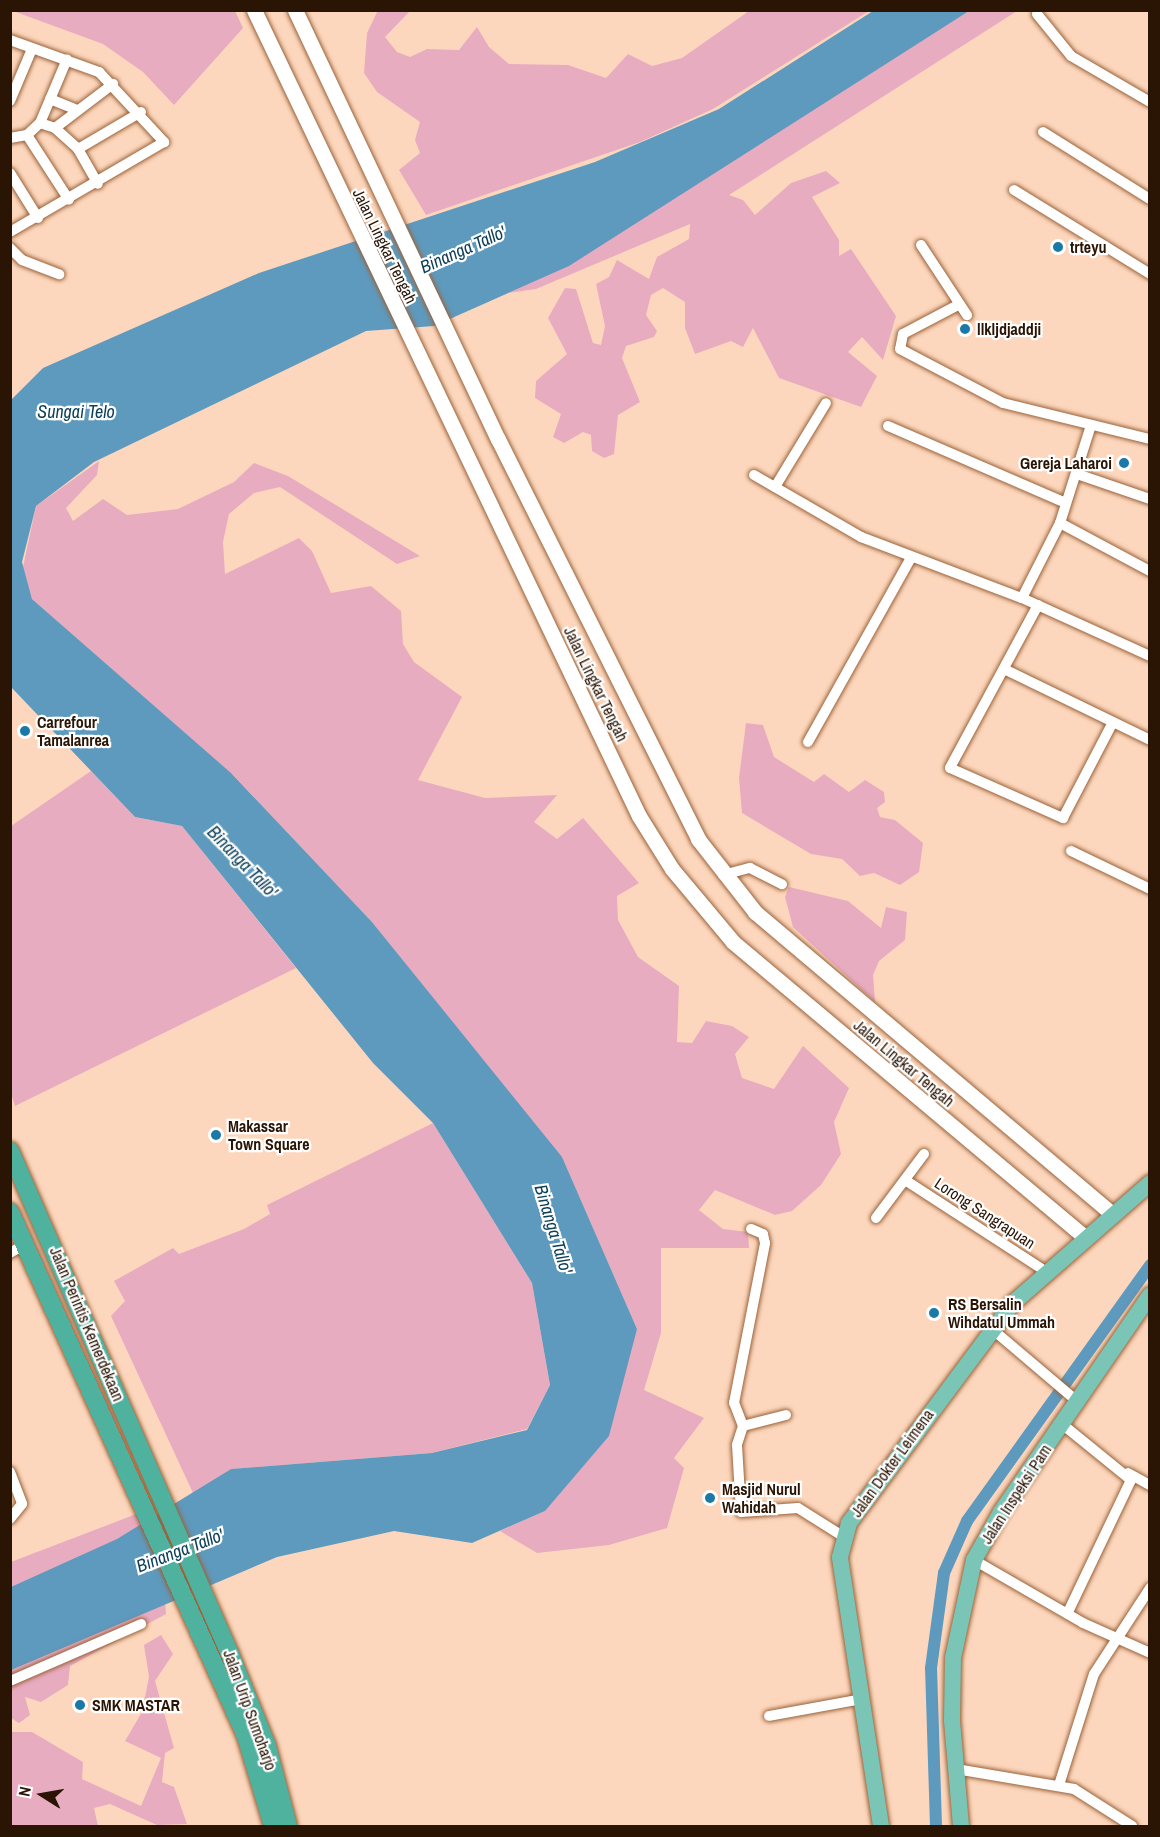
<!DOCTYPE html>
<html>
<head>
<meta charset="utf-8">
<style>
	body { margin:0 }
	#map { position:relative; width:1160px; height:1837px; overflow:hidden; background:#fdd7bd; font-family:"Archivo Narrow",sans-serif }
	div>[style] { position:absolute }
	.green>* { inset:0; background:#e8acc1 }
	.water>* { inset:0; background:#5e9abe }
	.canal>* { height:12px; margin:-6px; padding:0 6px; transform-origin:6px; border-radius:6px; background:#5e9abe }
	.roads { filter:drop-shadow(0 0 2px #9a6239) drop-shadow(0 0 2px #9a6239) }
	.minor>* { height:10px; margin:-5px; padding:0 5px; transform-origin:5px; border-radius:5px; background:#fff }
	.secondary>* { height:15px; margin:-7.5px; padding:0 7.5px; transform-origin:7.5px; border-radius:7.5px; background:#fff }
	.primary>* { height:16px; margin:-8px; padding:0 8px; transform-origin:8px; border-radius:8px; background:#7bc5b7 }
	.trunk>* { height:18px; margin:-9px; padding:0 9px; transform-origin:9px; border-radius:9px; background:#4fb29f }
	.dots>* { width:16px; height:16px; translate:-50% -50%; box-sizing:border-box; border:3px solid #fff; border-radius:50% }
	span { translate:-50% -50%; white-space:nowrap; text-align:center; line-height:1.15; -webkit-text-stroke:4.5px #fff; paint-order:stroke }
	.street-label { font-size:16px; color:#2a1404 }
	.poi-label { font-size:16px; color:#2a1404; font-weight:700 }
	.left { translate:0 -50%; text-align:left }
	.right { translate:-100% -50%; text-align:right }
	.water-label { font-size:18px; color:#0d4059; font-style:italic }
	.frame { position:absolute; inset:0; border:12px solid #2a1404; pointer-events:none }
	.north { position:absolute; left:12px; top:1765px; width:60px; height:60px; -webkit-text-stroke:4px #fff; paint-order:stroke; rotate:281deg; font-size:16px; font-weight:700; line-height:24px; text-align:center; color:#2a1404 }
	.north::after { content:''; display:block; margin:auto; width:21px; height:27px; background:#2a1404; clip-path:polygon(50% 0,100% 100%,50% 72%,0 100%) }
</style>
</head>
<body>
<div id="map">
	<div class="green">
		<div style="clip-path:polygon(378px 10px,410px 11px,385px 37px,397px 52px,410px 57px,427px 49px,459px 50px,477px 27px,489px 47px,509px 64px,568px 65px,606px 78px,628px 54px,652px 66px,682px 58px,749px 11px,869px 11px,713px 109px,640px 142px,426px 215px,399px 170px,420px 153px,415px 140px,420px 122px,377px 92px,364px 73px,367px 33px)"></div>
		<div style="clip-path:polygon(13px 11px,235px 11px,243px 28px,174px 105px,143px 72px,103px 44px)"></div>
		<div style="clip-path:polygon(969px 11px,1017px 11px,729px 195px,743px 200px,755px 215px,791px 183px,826px 171px,840px 183px,812px 197px,839px 240px,839px 256px,851px 249px,896px 316px,883px 360px,862px 337px,848px 352px,877px 376px,861px 407px,779px 378px,753px 328px,743px 347px,731px 341px,695px 354px,685px 328px,685px 302px,663px 288px,651px 295px,646px 315px,657px 331px,654px 337px,626px 346px,622px 358px,640px 402px,618px 415px,614px 454px,604px 458px,592px 451px,591px 435px,583px 432px,564px 443px,553px 437px,561px 414px,535px 398px,536px 381px,567px 354px,548px 318px,565px 288px,576px 289px,593px 343px,601px 345px,605px 326px,596px 284px,609px 277px,617px 260px,649px 279px,657px 257px,689px 239px,690px 224px,536px 289px,508px 293px)"></div>
		<div style="clip-path:polygon(99px 461px,97px 475px,66px 508px,73px 521px,103px 499px,127px 515px,178px 509px,234px 482px,254px 463px,288px 476px,420px 556px,397px 564px,280px 487px,254px 493px,229px 514px,223px 542px,225px 574px,299px 538px,312px 551px,331px 593px,371px 586px,401px 611px,403px 644px,414px 662px,462px 697px,418px 780px,485px 798px,557px 795px,534px 822px,557px 839px,583px 818px,639px 883px,617px 896px,618px 920px,638px 957px,679px 986px,677px 1042px,692px 1043px,706px 1021px,732px 1026px,749px 1037px,735px 1054px,742px 1078px,774px 1089px,803px 1046px,849px 1088px,834px 1122px,841px 1154px,821px 1185px,792px 1211px,775px 1215px,715px 1190px,699px 1210px,723px 1229px,748px 1232px,749px 1248px,661px 1248px,661px 1333px,644px 1390px,704px 1418px,674px 1458px,684px 1468px,667px 1528px,609px 1545px,537px 1553px,500px 1531px,545px 1511px,637px 1329px,563px 1160px,372px 922px,234px 776px,32px 599px,23px 567px,36px 506px)"></div>
		<div style="clip-path:polygon(746px 723px,763px 725px,774px 757px,814px 782px,824px 774px,849px 792px,865px 780px,884px 792px,885px 802px,877px 808px,880px 817px,895px 820px,923px 843px,919px 872px,900px 885px,874px 873px,860px 876px,842px 859px,811px 854px,742px 813px,739px 778px)"></div>
		<div style="clip-path:polygon(91px 771px,135px 817px,182px 826px,296px 968px,15px 1106px,11px 1093px,11px 826px)"></div>
		<div style="clip-path:polygon(789px 887px,848px 901px,881px 928px,886px 907px,907px 912px,905px 940px,879px 961px,873px 975px,875px 1002px,793px 927px,785px 897px)"></div>
		<div style="clip-path:polygon(433px 1123px,532px 1283px,550px 1385px,527px 1429px,432px 1453px,231px 1469px,193px 1493px,111px 1316px,125px 1301px,114px 1281px,173px 1248px,179px 1254px,244px 1229px,270px 1214px,267px 1205px)"></div>
		<div style="clip-path:polygon(139px 1513px,145px 1534px,11px 1597px,11px 1562px)"></div>
		<div style="clip-path:polygon(164px 1587px,166px 1614px,70px 1666px,68px 1685px,41px 1702px,25px 1697px,30px 1715px,19px 1723px,11px 1718px,11px 1657px)"></div>
		<div style="clip-path:polygon(161px 1635px,173px 1654px,155px 1681px,174px 1748px,165px 1753px,162px 1782px,174px 1787px,187px 1824px,157px 1825px,110px 1804px,94px 1808px,98px 1826px,11px 1826px,11px 1732px,32px 1732px,83px 1762px,82px 1779px,141px 1806px,161px 1758px,125px 1741px,142px 1712px,149px 1677px,144px 1645px)"></div>
	</div>
	<div class="water">
		<div style="clip-path:polygon(873px 11px,969px 11px,569px 266px,434px 326px,366px 331px,94px 462px,36px 506px,22px 562px,32px 599px,231px 773px,372px 922px,562px 1157px,637px 1329px,609px 1436px,545px 1511px,472px 1543px,394px 1531px,277px 1557px,11px 1670px,11px 1587px,117px 1539px,231px 1469px,432px 1453px,527px 1430px,550px 1385px,532px 1283px,433px 1123px,373px 1063px,182px 826px,135px 817px,11px 687px,11px 400px,43px 368px,259px 273px,595px 162px,719px 109px)"></div>
	</div>
	<div class="canal">
		<div style="left:936px;top:1826px;width:158px;rotate:-91.8deg"></div>
		<div style="left:931px;top:1668px;width:96px;rotate:-82.2deg"></div>
		<div style="left:944px;top:1573px;width:57px;rotate:-66.1deg"></div>
		<div style="left:967px;top:1521px;width:315px;rotate:-54.4deg"></div>
	</div>
	<div class="roads">
		<div class="minor">
			<div style="left:1037px;top:14px;width:54px;rotate:51deg"></div>
			<div style="left:1071px;top:56px;width:91px;rotate:30.2deg"></div>
			<div style="left:10px;top:40px;width:95px;rotate:19.8deg"></div>
			<div style="left:99px;top:72px;width:96px;rotate:47.1deg"></div>
			<div style="left:164px;top:142px;width:178px;rotate:149.7deg"></div>
			<div style="left:50px;top:99px;width:29px;rotate:22deg"></div>
			<div style="left:10px;top:101px;width:56px;rotate:-67.1deg"></div>
			<div style="left:40px;top:123px;width:69px;rotate:-67.1deg"></div>
			<div style="left:55px;top:128px;width:31px;rotate:42deg"></div>
			<div style="left:78px;top:149px;width:40px;rotate:60.3deg"></div>
			<div style="left:1043px;top:132px;width:126px;rotate:32.1deg"></div>
			<div style="left:27px;top:135px;width:77px;rotate:57.1deg"></div>
			<div style="left:10px;top:138px;width:17px;rotate:-10deg"></div>
			<div style="left:27px;top:135px;width:18px;rotate:-43deg"></div>
			<div style="left:40px;top:123px;width:16px;rotate:18deg"></div>
			<div style="left:55px;top:128px;width:73px;rotate:-37.2deg"></div>
			<div style="left:78px;top:149px;width:73px;rotate:-30.4deg"></div>
			<div style="left:10px;top:173px;width:53px;rotate:58.1deg"></div>
			<div style="left:1014px;top:190px;width:160px;rotate:31.7deg"></div>
			<div style="left:921px;top:245px;width:84px;rotate:56.7deg"></div>
			<div style="left:10px;top:248px;width:17px;rotate:45deg"></div>
			<div style="left:22px;top:260px;width:40px;rotate:21deg"></div>
			<div style="left:958px;top:305px;width:62px;rotate:152.2deg"></div>
			<div style="left:903px;top:334px;width:15px;rotate:101deg"></div>
			<div style="left:900px;top:349px;width:116px;rotate:27.7deg"></div>
			<div style="left:1003px;top:403px;width:151px;rotate:13.8deg"></div>
			<div style="left:888px;top:426px;width:194px;rotate:23.4deg"></div>
			<div style="left:1077px;top:474px;width:77px;rotate:18.9deg"></div>
			<div style="left:754px;top:475px;width:124px;rotate:30.1deg"></div>
			<div style="left:861px;top:537px;width:172px;rotate:20.8deg"></div>
			<div style="left:1022px;top:598px;width:84px;rotate:-63.1deg"></div>
			<div style="left:1060px;top:523px;width:103px;rotate:-72.4deg"></div>
			<div style="left:775px;top:487px;width:98px;rotate:-58.7deg"></div>
			<div style="left:1060px;top:523px;width:102px;rotate:28.1deg"></div>
			<div style="left:1022px;top:598px;width:141px;rotate:24.4deg"></div>
			<div style="left:1038px;top:605px;width:185px;rotate:118.4deg"></div>
			<div style="left:950px;top:768px;width:124px;rotate:23.9deg"></div>
			<div style="left:1063px;top:818px;width:108px;rotate:-62.5deg"></div>
			<div style="left:1004px;top:669px;width:162px;rotate:25.9deg"></div>
			<div style="left:808px;top:742px;width:211px;rotate:-60.8deg"></div>
			<div style="left:1071px;top:851px;width:88px;rotate:25.7deg"></div>
			<div style="left:723px;top:875px;width:28px;rotate:-15deg"></div>
			<div style="left:750px;top:868px;width:36px;rotate:27deg"></div>
			<div style="left:905px;top:1180px;width:171px;rotate:33deg"></div>
			<div style="left:876px;top:1218px;width:80px;rotate:-53.1deg"></div>
			<div style="left:10px;top:1253px;width:17px;rotate:-31deg"></div>
			<div style="left:992px;top:1329px;width:113px;rotate:40.3deg"></div>
			<div style="left:786px;top:1415px;width:44px;rotate:165.7deg"></div>
			<div style="left:743px;top:1426px;width:20px;rotate:108deg"></div>
			<div style="left:737px;top:1445px;width:67px;rotate:86.6deg"></div>
			<div style="left:741px;top:1512px;width:57px;rotate:-4deg"></div>
			<div style="left:798px;top:1508px;width:54px;rotate:32.2deg"></div>
			<div style="left:1062px;top:1424px;width:89px;rotate:39.1deg"></div>
			<div style="left:1131px;top:1480px;width:148px;rotate:115.5deg"></div>
			<div style="left:743px;top:1426px;width:25px;rotate:-111deg"></div>
			<div style="left:734px;top:1403px;width:163px;rotate:-79deg"></div>
			<div style="left:765px;top:1243px;width:9px;rotate:-103deg"></div>
			<div style="left:763px;top:1234px;width:13px;rotate:-157deg"></div>
			<div style="left:10px;top:1472px;width:34px;rotate:69deg"></div>
			<div style="left:22px;top:1504px;width:19px;rotate:129deg"></div>
			<div style="left:1128px;top:1473px;width:25px;rotate:29deg"></div>
			<div style="left:974px;top:1560px;width:126px;rotate:30deg"></div>
			<div style="left:1083px;top:1623px;width:73px;rotate:24.1deg"></div>
			<div style="left:10px;top:1681px;width:143px;rotate:-23.5deg"></div>
			<div style="left:769px;top:1716px;width:96px;rotate:-10.3deg"></div>
			<div style="left:956px;top:1769px;width:120px;rotate:9.6deg"></div>
			<div style="left:1074px;top:1789px;width:69px;rotate:32.5deg"></div>
			<div style="left:1059px;top:1785px;width:116px;rotate:-72.5deg"></div>
			<div style="left:1094px;top:1674px;width:103px;rotate:-56.9deg"></div>
		</div>
		<div class="secondary">
			<div style="left:254px;top:10px;width:893px;rotate:64.47deg"></div>
			<div style="left:639px;top:816px;width:62px;rotate:58.1deg"></div>
			<div style="left:672px;top:869px;width:95px;rotate:50.1deg"></div>
			<div style="left:733px;top:942px;width:459px;rotate:40deg"></div>
			<div style="left:295px;top:10px;width:475px;rotate:64.7deg"></div>
			<div style="left:498px;top:439px;width:447px;rotate:63.4deg"></div>
			<div style="left:698px;top:839px;width:93px;rotate:52deg"></div>
			<div style="left:755px;top:912px;width:468px;rotate:40.2deg"></div>
		</div>
		<div class="primary">
			<div style="left:881px;top:1826px;width:272px;rotate:-98.7deg"></div>
			<div style="left:840px;top:1557px;width:35px;rotate:-75deg"></div>
			<div style="left:849px;top:1523px;width:273px;rotate:-53.3deg"></div>
			<div style="left:1012px;top:1304px;width:184px;rotate:-41.2deg"></div>
			<div style="left:961px;top:1826px;width:106px;rotate:-94.9deg"></div>
			<div style="left:952px;top:1720px;width:62px;rotate:-89.1deg"></div>
			<div style="left:953px;top:1658px;width:100px;rotate:-77.9deg"></div>
			<div style="left:974px;top:1560px;width:55px;rotate:-60.6deg"></div>
			<div style="left:1001px;top:1512px;width:263px;rotate:-55.5deg"></div>
		</div>
		<div class="trunk">
			<div style="left:10px;top:1151px;width:549px;rotate:66.38deg"></div>
			<div style="left:230px;top:1654px;width:99px;rotate:68.1deg"></div>
			<div style="left:267px;top:1746px;width:83px;rotate:75.3deg"></div>
			<div style="left:10px;top:1212px;width:575px;rotate:65.75deg"></div>
			<div style="left:246px;top:1736px;width:94px;rotate:73.3deg"></div>
		</div>
	</div>
	<div class="dots">
		<div style="left:1058px;top:247px;background:#1a79a6"></div>
		<div style="left:965px;top:329px;background:#1a79a6"></div>
		<div style="left:1124px;top:463px;background:#1a79a6"></div>
		<div style="left:25px;top:731px;background:#1a79a6"></div>
		<div style="left:216px;top:1135px;background:#1a79a6"></div>
		<div style="left:934px;top:1313px;background:#1a79a6"></div>
		<div style="left:710px;top:1498px;background:#1a79a6"></div>
		<div style="left:80px;top:1705px;background:#1a79a6"></div>
	</div>
	<div class="street-label">
		<span style="left:385px;top:246px;rotate:64deg">Jalan Lingkar Tengah</span>
		<span style="left:596px;top:684px;rotate:64deg">Jalan Lingkar Tengah</span>
		<span style="left:904px;top:1063px;rotate:40deg">Jalan Lingkar Tengah</span>
		<span style="left:985px;top:1213px;rotate:33deg">Lorong Sangrapuan</span>
		<span style="left:87px;top:1324px;rotate:67deg">Jalan Perintis Kemerdekaan</span>
		<span style="left:892px;top:1463px;rotate:-54deg">Jalan Dokter Leimena</span>
		<span style="left:1016px;top:1494px;rotate:-57deg">Jalan Inspeksi Pam</span>
		<span style="left:250px;top:1710px;rotate:70deg">Jalan Urip Sumoharjo</span>
	</div>
	<div class="poi-label">
		<span class="left" style="left:1070px;top:247px">trteyu</span>
		<span class="left" style="left:977px;top:329px">llkljdjaddji</span>
		<span class="right" style="left:1112px;top:463px">Gereja Laharoi</span>
		<span class="left" style="left:37px;top:731px">Carrefour<br>Tamalanrea</span>
		<span class="left" style="left:228px;top:1135px">Makassar<br>Town Square</span>
		<span class="left" style="left:948px;top:1313px">RS Bersalin<br>Wihdatul Ummah</span>
		<span class="left" style="left:722px;top:1498px">Masjid Nurul<br>Wahidah</span>
		<span class="left" style="left:92px;top:1705px">SMK MASTAR</span>
	</div>
	<div class="water-label">
		<span style="left:463px;top:250px;rotate:-24deg">Binanga Tallo'</span>
		<span style="left:76px;top:412px">Sungai Telo</span>
		<span style="left:242px;top:862px;rotate:46deg">Binanga Tallo'</span>
		<span style="left:553px;top:1229px;rotate:73deg">Binanga Tallo'</span>
		<span style="left:180px;top:1551px;rotate:-21deg">Binanga Tallo'</span>
	</div>
	<div class="frame"></div>
	<div class="north">N</div>
</div>
</body>
</html>
